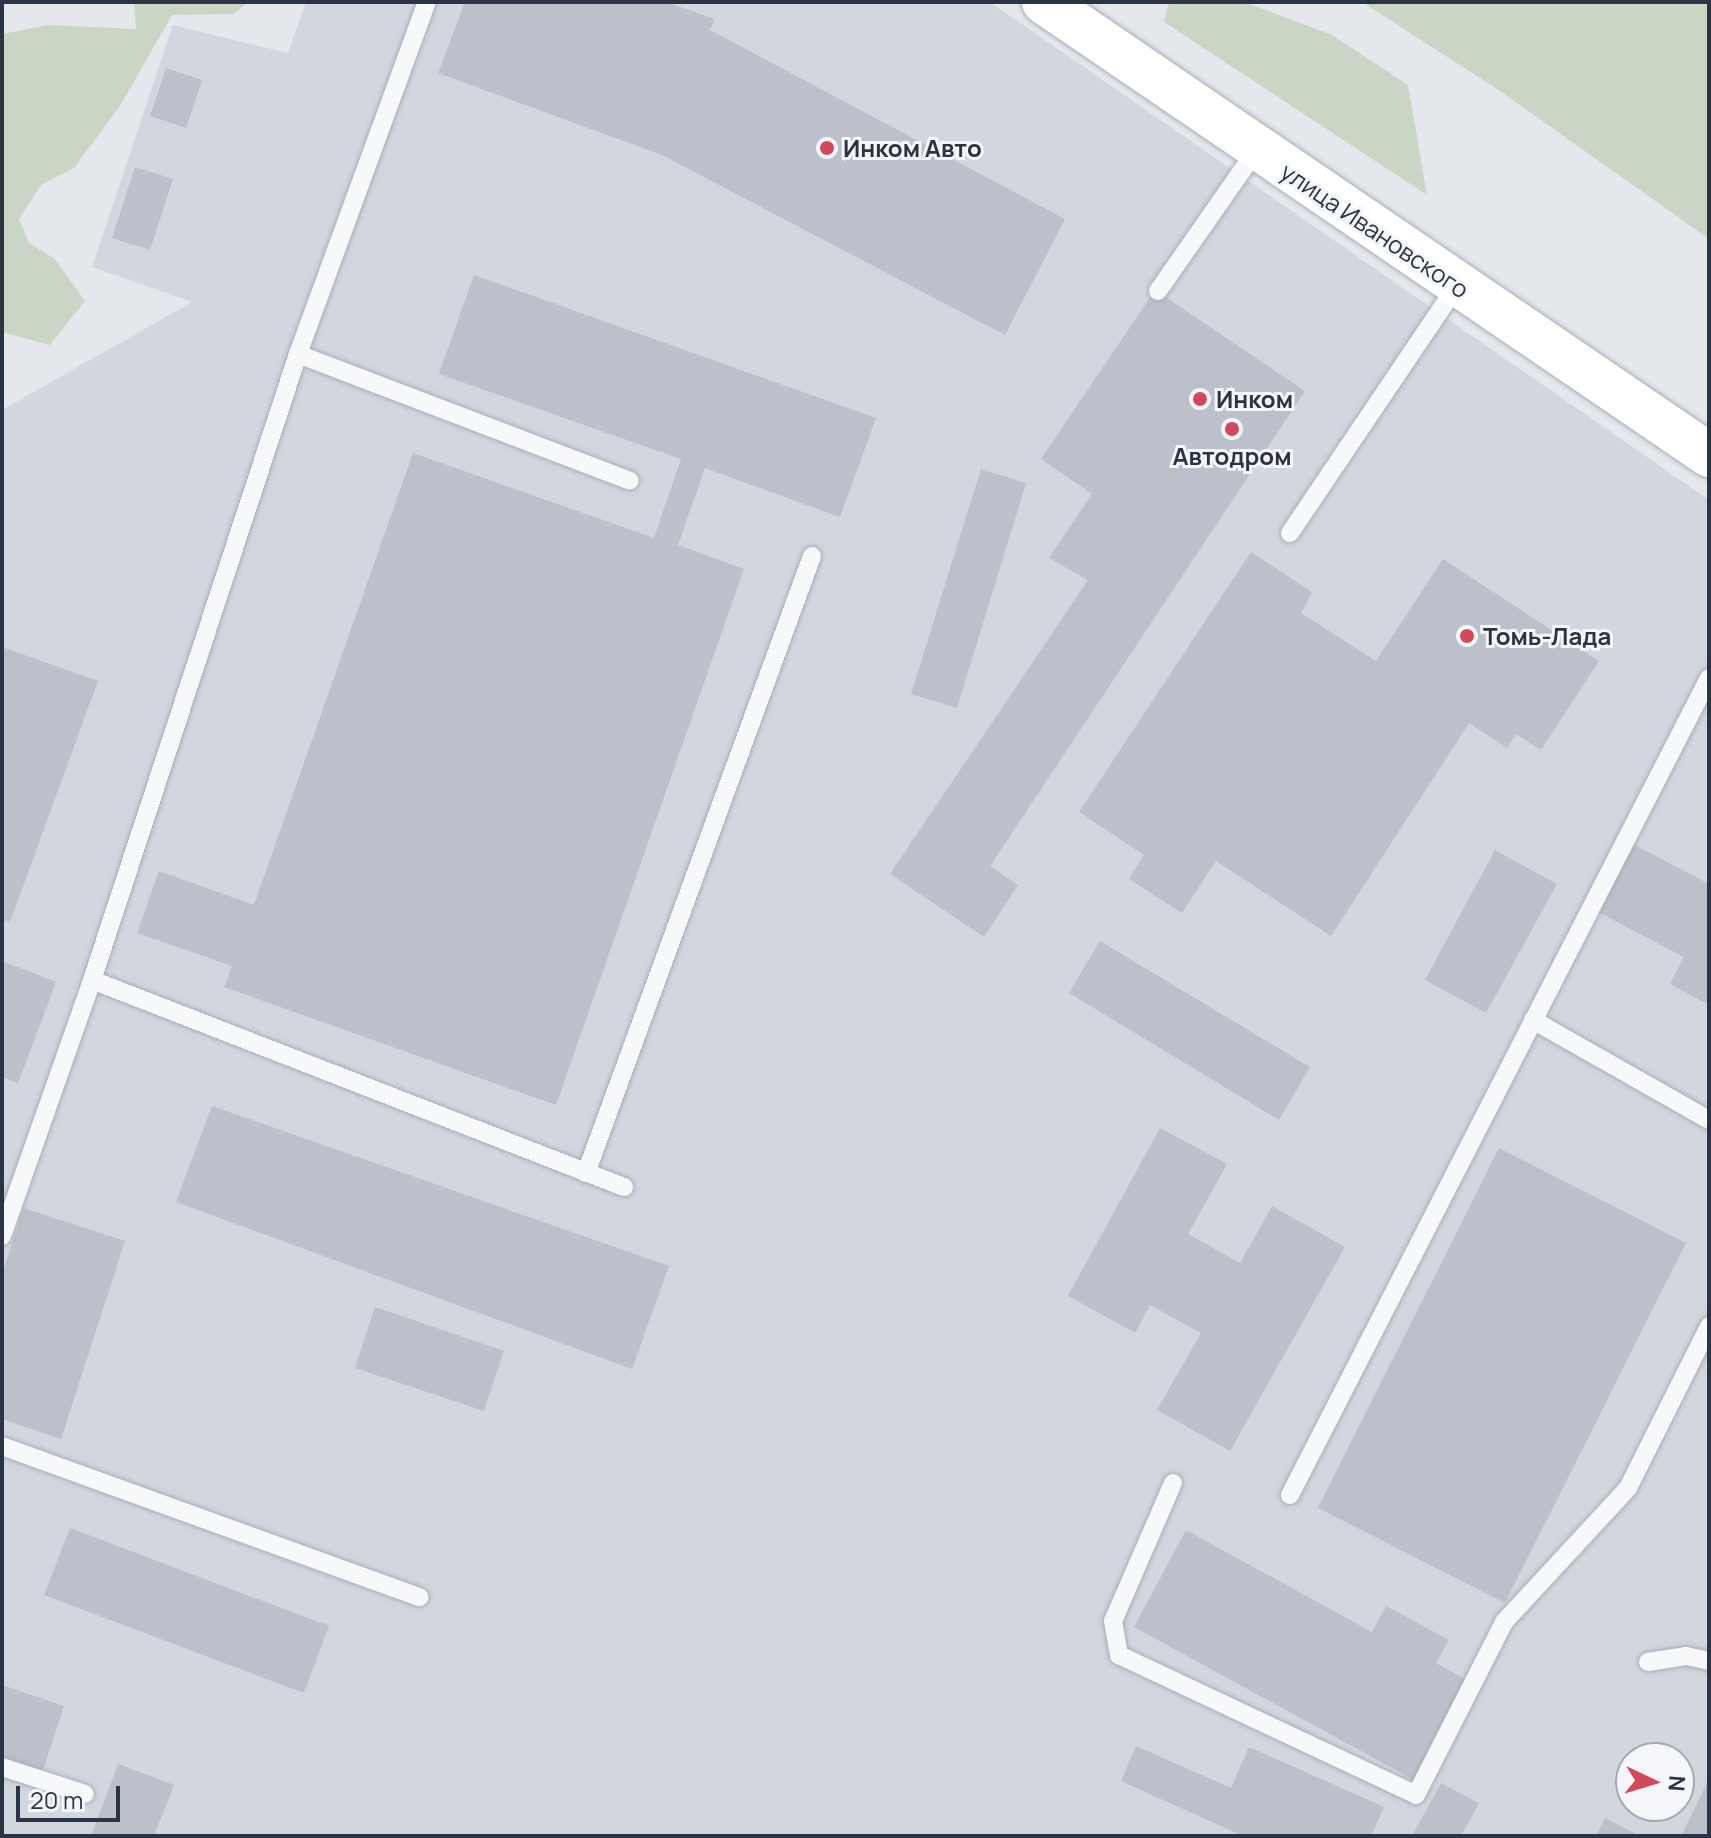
<!DOCTYPE html>
<html>
<head>
<meta charset="utf-8">
<style>
	body { margin:0 }
	#map { position:relative; width:1711px; height:1838px; overflow:hidden; background:#e4e7ec; font-family:Manrope,sans-serif }
	div>[style] { position:absolute }
	.built>* { inset:0; background:#d2d6de }
	.green>* { inset:0; background:#c9d6c5 }
	.building>* { inset:0; background:#bbc0ca }
	.roads { filter:drop-shadow(0 0 2px #a9aeb7) drop-shadow(0 0 2px #a9aeb7) }
	.lane>* { height:18px; margin:-9px; padding:0 9px; transform-origin:9px; border-radius:9px; background:#f7f8fa }
	.secondary>* { height:44px; margin:-22px; padding:0 22px; transform-origin:22px; border-radius:22px; background:#fff }
	.dots>* { width:22px; height:22px; translate:-50% -50%; box-sizing:border-box; border:4px solid #f4f6f9; border-radius:50% }
	span { translate:-50% -50%; white-space:nowrap; text-align:center; line-height:1.15; -webkit-text-stroke:6px #f4f6f9; paint-order:stroke }
	.poi-label { font-size:24px; color:#2b3445; font-weight:700 }
	.left { translate:0 -50%; text-align:left }
	.street-label { font-size:24px; color:#2b3445 }
	.frame { position:absolute; inset:0; border:4px solid #2b3445; pointer-events:none }
	.north { position:absolute; left:1615px; top:1742px; width:80px; height:80px; box-sizing:border-box; background:#f4f6f9; border:2px solid #a4a8b1; border-radius:50%; rotate:94deg; font-size:22px; font-weight:700; line-height:32px; text-align:center; color:#2b3445 }
	.north::after { content:''; display:block; margin:auto; width:28px; height:36px; background:#d1495b; clip-path:polygon(50% 0,100% 100%,50% 72%,0 100%) }
	.scale { position:absolute; left:16px; top:1786px; width:104px; height:36px; box-sizing:border-box; border:4px solid #2b3445; border-top:0; padding-left:10px; font-size:24px; line-height:28px; white-space:nowrap; color:#2b3445; -webkit-text-stroke:6px #f4f6f9; paint-order:stroke }
</style>
</head>
<body>
<div id="map">
	<div class="built">
		<div style="clip-path:polygon(evenodd,306px 2px,990px 2px,1709px 500px,1709px 1836px,2px 1836px,2px 410px,192px 302px,92px 267px,173px 25px,288px 53px,306px 2px,1631px 1758px,1679px 1758px,1679px 1806px,1631px 1806px,1631px 1758px)"></div>
	</div>
	<div class="green">
		<div style="clip-path:polygon(134px 2px,249px 2px,233px 14px,172px 15px,120px 106px,74px 168px,41px 185px,19px 219px,29px 243px,55px 259px,85px 301px,50px 345px,2px 332px,2px 34px,49px 25px,136px 29px)"></div>
		<div style="clip-path:polygon(1169px 2px,1244px 2px,1332px 35px,1408px 85px,1427px 195px,1164px 22px)"></div>
		<div style="clip-path:polygon(1362px 2px,1709px 2px,1709px 239px,1497px 89px)"></div>
	</div>
	<div class="building">
		<div style="clip-path:polygon(465px 2px,666px 2px,715px 19px,710px 30px,1065px 219px,1005px 335px,662px 155px,438px 73px)"></div>
		<div style="clip-path:polygon(166px 68px,202px 80px,186px 128px,150px 116px)"></div>
		<div style="clip-path:polygon(135px 167px,173px 179px,150px 250px,112px 238px)"></div>
		<div style="clip-path:polygon(474px 275px,876px 418px,840px 517px,705px 468px,678px 545px,744px 569px,556px 1105px,224px 987px,232px 966px,137px 933px,159px 871px,254px 905px,413px 453px,654px 538px,681px 459px,439px 374px)"></div>
		<div style="clip-path:polygon(1155px 290px,1305px 391px,990px 866px,1018px 885px,984px 937px,890px 874px,1088px 580px,1049px 558px,1092px 494px,1041px 459px)"></div>
		<div style="clip-path:polygon(981px 469px,1026px 483px,957px 708px,911px 694px)"></div>
		<div style="clip-path:polygon(1251px 552px,1312px 592px,1301px 613px,1376px 661px,1443px 559px,1599px 661px,1541px 750px,1516px 734px,1507px 748px,1469px 723px,1331px 936px,1216px 861px,1182px 913px,1129px 879px,1144px 855px,1079px 812px)"></div>
		<div style="clip-path:polygon(2px 647px,98px 681px,10px 922px,2px 919px)"></div>
		<div style="clip-path:polygon(1629px 842px,1709px 884px,1709px 1005px,1670px 984px,1684px 957px,1594px 910px)"></div>
		<div style="clip-path:polygon(1495px 850px,1557px 884px,1486px 1013px,1425px 980px)"></div>
		<div style="clip-path:polygon(1100px 941px,1310px 1067px,1279px 1120px,1069px 993px)"></div>
		<div style="clip-path:polygon(2px 961px,56px 982px,18px 1083px,2px 1077px)"></div>
		<div style="clip-path:polygon(212px 1106px,669px 1266px,632px 1369px,176px 1202px)"></div>
		<div style="clip-path:polygon(1160px 1128px,1227px 1164px,1188px 1234px,1240px 1263px,1272px 1206px,1345px 1247px,1230px 1451px,1157px 1410px,1201px 1333px,1150px 1305px,1135px 1333px,1068px 1296px)"></div>
		<div style="clip-path:polygon(1499px 1148px,1686px 1243px,1505px 1603px,1318px 1508px)"></div>
		<div style="clip-path:polygon(24px 1208px,125px 1241px,61px 1439px,2px 1419px,2px 1274px)"></div>
		<div style="clip-path:polygon(375px 1307px,504px 1351px,484px 1411px,355px 1368px)"></div>
		<div style="clip-path:polygon(70px 1528px,329px 1626px,304px 1693px,44px 1595px)"></div>
		<div style="clip-path:polygon(1186px 1530px,1372px 1632px,1386px 1606px,1449px 1640px,1436px 1663px,1468px 1681px,1414px 1780px,1134px 1627px)"></div>
		<div style="clip-path:polygon(2px 1685px,64px 1706px,42px 1773px,2px 1760px)"></div>
		<div style="clip-path:polygon(1136px 1746px,1231px 1788px,1249px 1747px,1384px 1807px,1371px 1836px,1243px 1836px,1121px 1781px)"></div>
		<div style="clip-path:polygon(118px 1764px,174px 1785px,154px 1836px,91px 1836px)"></div>
		<div style="clip-path:polygon(1709px 1779px,1709px 1836px,1681px 1836px)"></div>
		<div style="clip-path:polygon(1441px 1783px,1479px 1803px,1461px 1836px,1412px 1836px)"></div>
		<div style="clip-path:polygon(1605px 1818px,1640px 1836px,1596px 1836px)"></div>
	</div>
	<div class="roads">
		<div class="lane">
			<div style="left:1158px;top:291px;width:173px;rotate:-55.1deg"></div>
			<div style="left:298px;top:354px;width:355px;rotate:20.9deg"></div>
			<div style="left:1290px;top:533px;width:299px;rotate:-56deg"></div>
			<div style="left:92px;top:980px;width:571px;rotate:21.26deg"></div>
			<div style="left:1533px;top:1020px;width:202px;rotate:29.6deg"></div>
			<div style="left:586px;top:1173px;width:657px;rotate:-69.88deg"></div>
			<div style="left:2px;top:1236px;width:271px;rotate:-70.6deg"></div>
			<div style="left:92px;top:980px;width:659px;rotate:-71.78deg"></div>
			<div style="left:298px;top:354px;width:375px;rotate:-69.9deg"></div>
			<div style="left:2px;top:1446px;width:444px;rotate:19.9deg"></div>
			<div style="left:1173px;top:1483px;width:150px;rotate:113.5deg"></div>
			<div style="left:1113px;top:1621px;width:35px;rotate:80deg"></div>
			<div style="left:1119px;top:1655px;width:328px;rotate:25.2deg"></div>
			<div style="left:1416px;top:1795px;width:194px;rotate:-63deg"></div>
			<div style="left:1504px;top:1622px;width:183px;rotate:-47.2deg"></div>
			<div style="left:1628px;top:1488px;width:181px;rotate:-63.4deg"></div>
			<div style="left:1290px;top:1495px;width:918px;rotate:-62.85deg"></div>
			<div style="left:1648px;top:1662px;width:38px;rotate:-9deg"></div>
			<div style="left:1686px;top:1656px;width:24px;rotate:12deg"></div>
			<div style="left:2px;top:1767px;width:87px;rotate:18deg"></div>
		</div>
		<div class="secondary">
			<div style="left:1044px;top:2px;width:805px;rotate:34.26deg"></div>
		</div>
	</div>
	<div class="dots">
		<div style="left:827px;top:148px;background:#d1495b"></div>
		<div style="left:1200px;top:399px;background:#d1495b"></div>
		<div style="left:1232px;top:429px;background:#d1495b"></div>
		<div style="left:1467px;top:636px;background:#d1495b"></div>
	</div>
	<div class="poi-label">
		<span class="left" style="left:843px;top:148px">Инком Авто</span>
		<span class="left" style="left:1216px;top:399px">Инком</span>
		<span style="left:1232px;top:456px">Автодром</span>
		<span class="left" style="left:1483px;top:636px">Томь-Лада</span>
	</div>
	<div class="street-label">
		<span style="left:1375px;top:230px;rotate:34deg">улица Ивановского</span>
	</div>
	<div class="frame"></div>
	<div class="north">N</div>
	<div class="scale">20 m</div>
</div>
</body>
</html>
